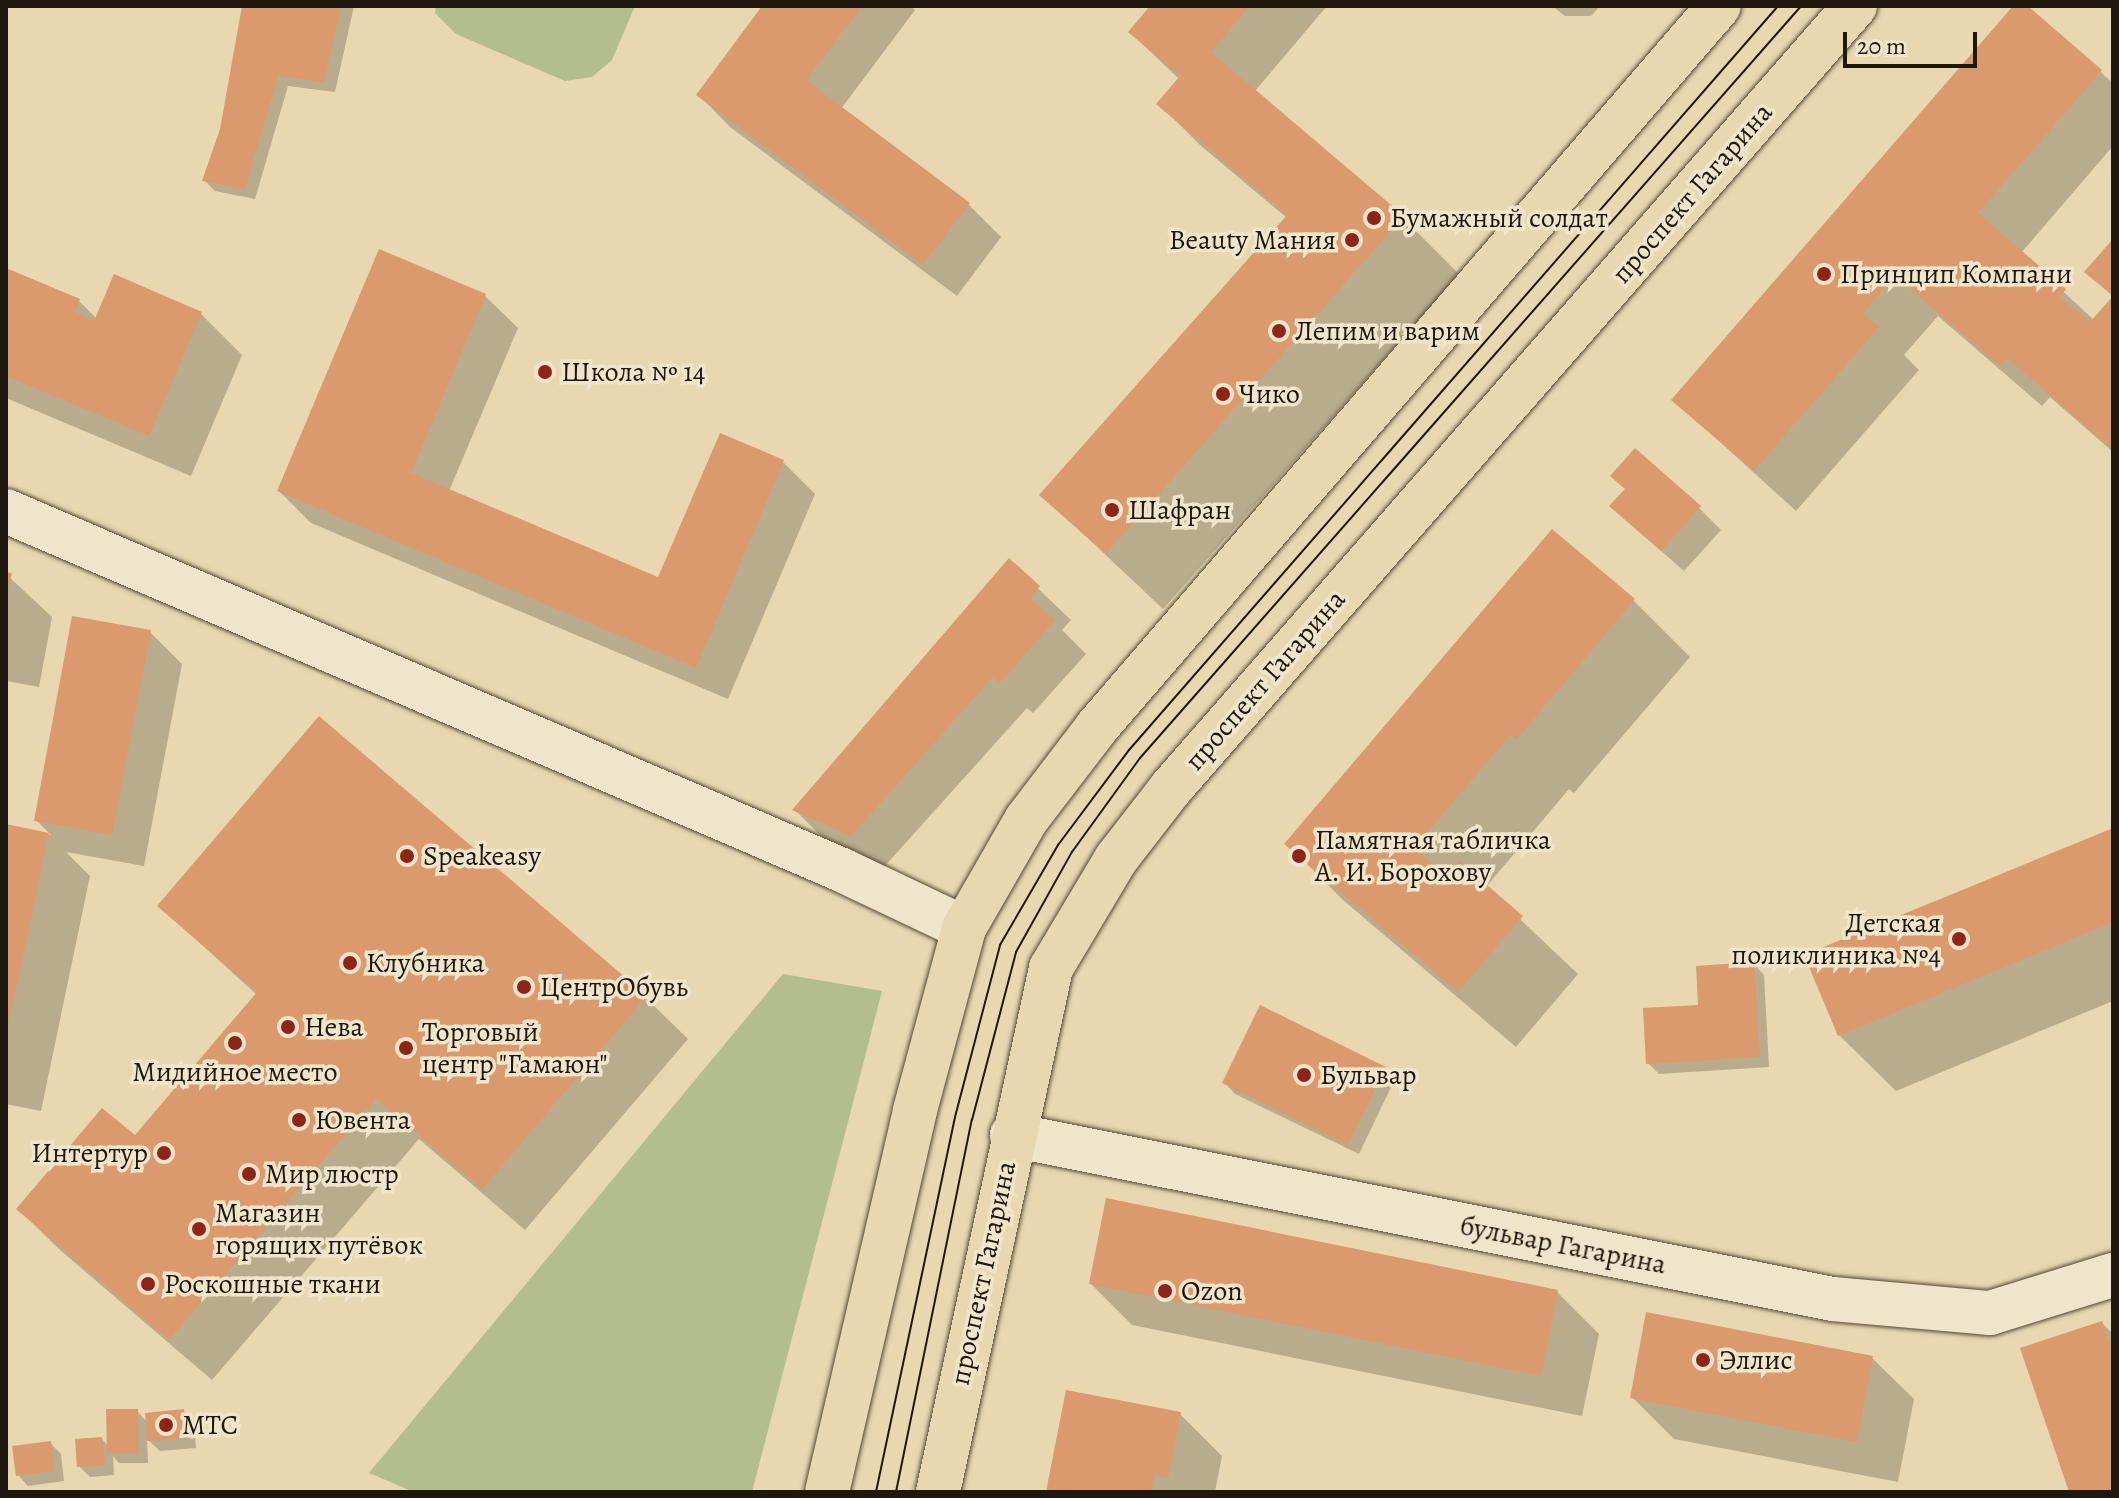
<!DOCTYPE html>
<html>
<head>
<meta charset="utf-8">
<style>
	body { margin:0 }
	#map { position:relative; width:2119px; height:1498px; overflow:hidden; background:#e8d7af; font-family:Alegreya,serif }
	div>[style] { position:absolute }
	.green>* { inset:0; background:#b2bf8d }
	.shadow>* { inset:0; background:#0003 }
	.building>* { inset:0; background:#db996e }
	.roads { filter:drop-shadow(0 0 2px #514837) drop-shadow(0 0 2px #514837) }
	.minor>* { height:44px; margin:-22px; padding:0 22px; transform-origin:22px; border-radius:22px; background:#f0e5cb }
	.major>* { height:44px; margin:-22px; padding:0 22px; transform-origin:22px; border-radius:22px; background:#e8d7af }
	.tram>* { height:2px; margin:-1px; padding:0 1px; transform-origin:1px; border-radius:1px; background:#1f180f }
	.dots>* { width:22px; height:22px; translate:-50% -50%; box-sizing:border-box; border:4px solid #f0e5cb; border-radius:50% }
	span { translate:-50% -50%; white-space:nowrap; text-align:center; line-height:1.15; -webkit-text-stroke:7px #f0e5cb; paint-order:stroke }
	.street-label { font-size:28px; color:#1f180f }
	.poi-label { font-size:28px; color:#1f180f }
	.left { translate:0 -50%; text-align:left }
	.right { translate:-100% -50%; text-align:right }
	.frame { position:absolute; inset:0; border:8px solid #1f180f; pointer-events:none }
	.scale { position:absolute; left:1843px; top:32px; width:134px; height:36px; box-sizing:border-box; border:4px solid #1f180f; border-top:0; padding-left:10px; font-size:24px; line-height:28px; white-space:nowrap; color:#1f180f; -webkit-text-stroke:6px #f0e5cb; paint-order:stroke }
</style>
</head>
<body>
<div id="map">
	<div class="green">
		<div style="clip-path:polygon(436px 6px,635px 6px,612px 60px,592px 77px,565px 81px,456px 34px,435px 13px)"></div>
		<div style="clip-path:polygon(783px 974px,882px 991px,752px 1492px,414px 1492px,369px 1473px)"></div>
	</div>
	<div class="shadow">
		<div style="clip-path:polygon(243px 6px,354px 6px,335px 92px,288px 86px,255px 199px,215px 191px,205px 181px,222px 129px)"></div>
		<div style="clip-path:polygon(765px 6px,911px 6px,915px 10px,841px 109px,969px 205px,1001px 237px,957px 296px,730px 127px,698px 94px)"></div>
		<div style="clip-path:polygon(1152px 6px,1327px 6px,1255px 91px,1403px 218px,1459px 274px,1163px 609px,1042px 495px,1287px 218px,1200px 145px,1159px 104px,1179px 79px,1130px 32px)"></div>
		<div style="clip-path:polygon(1552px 6px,1600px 6px,1591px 16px,1565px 16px)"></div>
		<div style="clip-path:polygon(2016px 6px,2025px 6px,2113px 83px,2113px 146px,2021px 253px,2094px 320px,2113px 299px,2113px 452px,2050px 397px,2042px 406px,1938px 316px,1904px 355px,1919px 370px,1796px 511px,1674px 400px)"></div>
		<div style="clip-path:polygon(380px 251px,485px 296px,518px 328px,449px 491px,660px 580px,783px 462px,815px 494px,728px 699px,311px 523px,279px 491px)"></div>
		<div style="clip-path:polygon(6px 270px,79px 301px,97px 319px,201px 314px,242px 355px,191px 476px,6px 398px)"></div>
		<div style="clip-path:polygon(1699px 508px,1721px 530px,1684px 571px,1634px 527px)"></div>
		<div style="clip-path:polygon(1552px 532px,1634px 601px,1690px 657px,1574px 793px,1569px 789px,1486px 887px,1578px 974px,1516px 1047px,1343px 900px,1287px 844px)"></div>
		<div style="clip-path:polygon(1009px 561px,1071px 620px,1062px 630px,1086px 654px,1033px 713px,1027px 708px,884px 867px,827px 842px,795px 810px)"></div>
		<div style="clip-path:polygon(6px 574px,52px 617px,39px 687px,6px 681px)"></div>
		<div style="clip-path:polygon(150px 632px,182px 664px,144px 866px,66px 852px,90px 876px,41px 1111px,6px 1104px,6px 826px,51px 835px,36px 820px)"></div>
		<div style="clip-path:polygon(320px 719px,646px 998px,688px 1039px,525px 1230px,419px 1139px,212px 1380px,60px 1250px,18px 1209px,135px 1138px,257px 995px,159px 906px)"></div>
		<div style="clip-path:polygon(2113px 830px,2113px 1001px,1896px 1091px,1839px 1035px)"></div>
		<div style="clip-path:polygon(1754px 964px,1764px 975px,1769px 1067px,1659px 1074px,1648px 1063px,1700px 1007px)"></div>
		<div style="clip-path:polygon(1385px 1068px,1395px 1079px,1359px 1154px,1235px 1094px,1225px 1083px)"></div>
		<div style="clip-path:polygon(1091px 1284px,1557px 1292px,1599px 1334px,1582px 1416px,1132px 1325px)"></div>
		<div style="clip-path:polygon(2102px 1323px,2113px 1334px,2113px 1492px,2071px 1492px)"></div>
		<div style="clip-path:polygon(1872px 1358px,1914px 1399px,1898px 1482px,1674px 1439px,1632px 1397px)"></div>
		<div style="clip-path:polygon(137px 1411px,148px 1423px,183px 1411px,194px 1422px,196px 1448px,160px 1451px,147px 1439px,148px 1463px,119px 1463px,113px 1456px,114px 1475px,90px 1477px,79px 1466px,102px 1439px,108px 1446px)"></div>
		<div style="clip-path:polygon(1180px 1414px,1222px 1456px,1215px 1492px,1048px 1492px)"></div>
		<div style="clip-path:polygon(50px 1443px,61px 1454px,64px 1481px,28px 1486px,18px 1475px)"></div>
	</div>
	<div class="building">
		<div style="clip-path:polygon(242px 6px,341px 6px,324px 82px,278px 76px,245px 189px,202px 181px,220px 129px)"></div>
		<div style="clip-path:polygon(762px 6px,862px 6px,806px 80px,970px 203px,923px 265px,696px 95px)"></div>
		<div style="clip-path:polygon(1150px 6px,1250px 6px,1211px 52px,1404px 216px,1106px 554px,1039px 495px,1287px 215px,1156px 104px,1180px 76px,1128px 32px)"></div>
		<div style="clip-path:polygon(2013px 6px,2028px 6px,2102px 70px,1978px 213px,2066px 289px,2060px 297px,2090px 322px,2113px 296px,2084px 272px,2113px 239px,2113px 450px,2007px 358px,2000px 366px,1895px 276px,1863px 313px,1879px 327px,1754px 471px,1671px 400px)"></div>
		<div style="clip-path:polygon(379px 249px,486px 294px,411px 473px,658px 577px,720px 433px,784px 460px,696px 668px,277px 491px)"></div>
		<div style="clip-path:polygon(6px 268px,80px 299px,75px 312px,94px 321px,114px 274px,202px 312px,149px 436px,6px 376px)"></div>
		<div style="clip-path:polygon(1635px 448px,1701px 506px,1661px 551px,1609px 506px,1625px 489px,1610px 476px)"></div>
		<div style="clip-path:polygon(1552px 529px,1635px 599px,1517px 739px,1511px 734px,1414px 848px,1447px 875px,1459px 861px,1523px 916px,1458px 992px,1284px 844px)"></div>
		<div style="clip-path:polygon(1009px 558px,1040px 586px,1030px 598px,1055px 620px,1000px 683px,993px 677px,851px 836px,792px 810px)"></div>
		<div style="clip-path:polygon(6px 572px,12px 573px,7px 595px,6px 595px)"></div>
		<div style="clip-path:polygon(72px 616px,151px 630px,112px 835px,34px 821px)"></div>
		<div style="clip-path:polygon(319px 716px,647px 996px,482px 1189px,376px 1099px,169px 1340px,16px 1209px,102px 1108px,135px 1135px,257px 992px,157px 906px)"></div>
		<div style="clip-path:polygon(6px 824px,49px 833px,7px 1032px,6px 1032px)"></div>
		<div style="clip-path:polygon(2113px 828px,2113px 922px,1838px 1036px,1804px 955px)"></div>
		<div style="clip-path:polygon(1754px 962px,1760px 1057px,1646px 1064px,1643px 1008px,1698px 1005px,1696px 966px)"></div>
		<div style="clip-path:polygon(1260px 1005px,1386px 1067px,1348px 1145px,1222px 1083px)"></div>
		<div style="clip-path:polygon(1106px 1198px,1558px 1290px,1541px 1376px,1089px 1284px)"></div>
		<div style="clip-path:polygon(1646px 1312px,1873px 1356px,1857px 1442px,1630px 1398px)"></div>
		<div style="clip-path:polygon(2102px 1321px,2113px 1352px,2113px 1492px,2069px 1492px,2020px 1348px)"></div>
		<div style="clip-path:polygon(1066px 1390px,1181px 1412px,1168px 1478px,1155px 1475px,1151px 1492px,1046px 1492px)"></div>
		<div style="clip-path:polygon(106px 1409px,138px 1409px,138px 1453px,107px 1453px)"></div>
		<div style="clip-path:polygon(184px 1409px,187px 1438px,147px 1441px,145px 1413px)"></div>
		<div style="clip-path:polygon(102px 1437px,105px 1465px,77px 1467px,75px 1439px)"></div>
		<div style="clip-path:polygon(51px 1441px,54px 1471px,16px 1476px,12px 1446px)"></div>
	</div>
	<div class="roads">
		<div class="minor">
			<div style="left:6px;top:511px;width:910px;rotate:23.24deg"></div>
			<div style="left:842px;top:870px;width:135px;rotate:25.4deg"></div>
			<div style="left:1012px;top:1135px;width:837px;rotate:11.3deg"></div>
			<div style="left:1833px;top:1299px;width:158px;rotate:5.1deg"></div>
			<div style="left:1990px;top:1313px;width:129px;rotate:-17.2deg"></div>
		</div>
		<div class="major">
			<div style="left:827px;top:1492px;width:392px;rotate:-77deg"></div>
			<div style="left:915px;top:1110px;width:188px;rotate:-74.9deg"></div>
			<div style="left:964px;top:928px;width:125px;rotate:-60.1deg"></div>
			<div style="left:1026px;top:820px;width:117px;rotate:-52.6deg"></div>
			<div style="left:1097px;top:727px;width:952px;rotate:-49.22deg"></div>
			<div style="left:938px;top:1492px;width:536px;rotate:-77.83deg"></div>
			<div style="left:1051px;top:968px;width:127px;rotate:-59.2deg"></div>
			<div style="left:1116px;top:859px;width:90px;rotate:-52.2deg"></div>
			<div style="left:1171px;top:788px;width:1039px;rotate:-48.82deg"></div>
		</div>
	</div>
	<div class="tram">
		<div style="left:876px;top:1492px;width:383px;rotate:-78.1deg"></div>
		<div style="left:955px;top:1117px;width:178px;rotate:-75.3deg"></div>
		<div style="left:1000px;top:945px;width:116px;rotate:-59.9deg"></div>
		<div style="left:1058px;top:845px;width:119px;rotate:-53.2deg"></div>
		<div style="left:1129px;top:750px;width:987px;rotate:-48.9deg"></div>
		<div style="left:896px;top:1492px;width:380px;rotate:-78.5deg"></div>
		<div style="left:972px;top:1120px;width:174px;rotate:-75.3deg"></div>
		<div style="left:1016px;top:952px;width:115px;rotate:-60.8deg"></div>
		<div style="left:1072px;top:852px;width:116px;rotate:-54.1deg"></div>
		<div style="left:1140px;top:758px;width:1001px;rotate:-48.68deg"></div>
	</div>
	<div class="dots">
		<div style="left:1374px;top:218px;background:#8f2418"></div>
		<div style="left:1352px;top:240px;background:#8f2418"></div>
		<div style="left:1824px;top:274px;background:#8f2418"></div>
		<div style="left:1279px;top:331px;background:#8f2418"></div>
		<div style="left:545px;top:372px;background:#8f2418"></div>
		<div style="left:1223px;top:394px;background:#8f2418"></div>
		<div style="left:1112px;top:510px;background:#8f2418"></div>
		<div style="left:407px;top:856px;background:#8f2418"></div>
		<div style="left:1299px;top:856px;background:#8f2418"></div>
		<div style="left:1959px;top:939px;background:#8f2418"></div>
		<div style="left:350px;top:963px;background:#8f2418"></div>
		<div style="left:524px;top:987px;background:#8f2418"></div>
		<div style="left:288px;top:1027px;background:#8f2418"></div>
		<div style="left:235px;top:1043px;background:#8f2418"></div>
		<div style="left:406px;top:1048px;background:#8f2418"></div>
		<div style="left:1304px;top:1075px;background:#8f2418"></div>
		<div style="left:299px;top:1120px;background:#8f2418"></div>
		<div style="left:164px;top:1153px;background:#8f2418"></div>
		<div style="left:249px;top:1174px;background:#8f2418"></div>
		<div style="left:199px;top:1229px;background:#8f2418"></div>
		<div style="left:148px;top:1284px;background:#8f2418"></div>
		<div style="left:1165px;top:1291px;background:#8f2418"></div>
		<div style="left:1703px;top:1360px;background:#8f2418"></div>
		<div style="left:166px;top:1425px;background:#8f2418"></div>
	</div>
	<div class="street-label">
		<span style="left:1692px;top:193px;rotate:-49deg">проспект Гагарина</span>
		<span style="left:1265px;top:680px;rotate:-49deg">проспект Гагарина</span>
		<span style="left:1563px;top:1245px;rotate:11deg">бульвар Гагарина</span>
		<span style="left:983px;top:1273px;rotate:-78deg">проспект Гагарина</span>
	</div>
	<div class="poi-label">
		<span class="left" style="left:1390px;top:218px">Бумажный солдат</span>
		<span class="right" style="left:1336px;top:240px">Beauty Мания</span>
		<span class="left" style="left:1840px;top:274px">Принцип Компани</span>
		<span class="left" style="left:1295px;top:331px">Лепим и варим</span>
		<span class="left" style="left:561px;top:372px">Школа № 14</span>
		<span class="left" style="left:1239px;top:394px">Чико</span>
		<span class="left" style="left:1128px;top:510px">Шафран</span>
		<span class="left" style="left:1315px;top:856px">Памятная табличка<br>А. И. Борохову</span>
		<span class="left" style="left:423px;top:856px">Speakeasy</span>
		<span class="right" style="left:1941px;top:939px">Детская<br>поликлиника №4</span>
		<span class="left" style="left:366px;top:963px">Клубника</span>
		<span class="left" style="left:540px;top:987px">ЦентрОбувь</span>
		<span class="left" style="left:304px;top:1027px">Нева</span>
		<span class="left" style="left:422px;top:1048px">Торговый<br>центр "Гамаюн"</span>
		<span style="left:235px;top:1072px">Мидийное место</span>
		<span class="left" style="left:1320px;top:1075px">Бульвар</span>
		<span class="left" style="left:315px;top:1120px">Ювента</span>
		<span class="right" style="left:148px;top:1153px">Интертур</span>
		<span class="left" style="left:265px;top:1174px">Мир люстр</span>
		<span class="left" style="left:215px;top:1229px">Магазин<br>горящих путёвок</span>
		<span class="left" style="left:164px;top:1284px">Роскошные ткани</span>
		<span class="left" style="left:1181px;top:1291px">Ozon</span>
		<span class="left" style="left:1719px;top:1360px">Эллис</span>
		<span class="left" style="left:182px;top:1425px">МТС</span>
	</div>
	<div class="frame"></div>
	<div class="scale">20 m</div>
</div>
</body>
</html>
